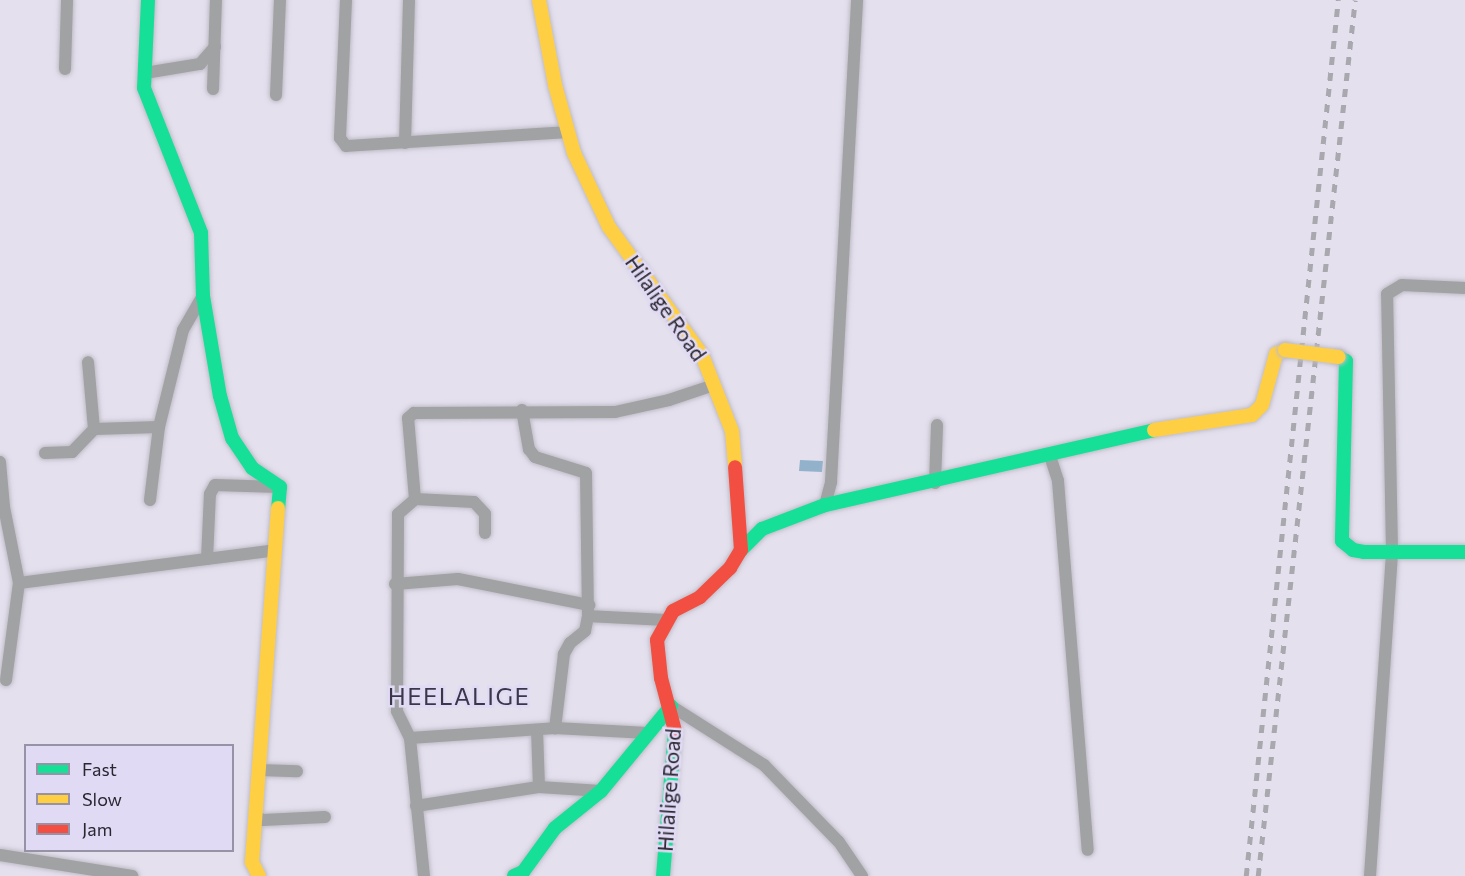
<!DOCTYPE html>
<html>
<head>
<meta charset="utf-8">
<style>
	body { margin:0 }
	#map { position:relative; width:1465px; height:876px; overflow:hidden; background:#e4e0ee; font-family:Commissioner,sans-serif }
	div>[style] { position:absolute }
	.water>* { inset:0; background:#92b2cc }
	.roads { filter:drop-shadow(0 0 2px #c0bcc7) drop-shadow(0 0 2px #c0bcc7) }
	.street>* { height:12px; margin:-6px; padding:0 6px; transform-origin:6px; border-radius:6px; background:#a1a2a3 }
	.fast>* { height:14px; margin:-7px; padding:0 7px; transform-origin:7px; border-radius:7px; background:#16e098 }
	.slow>* { height:14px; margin:-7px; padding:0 7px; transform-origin:7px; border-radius:7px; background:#ffcf43 }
	.jam>* { height:14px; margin:-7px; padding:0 7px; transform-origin:7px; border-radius:7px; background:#f24e42 }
	.rail>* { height:4.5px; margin-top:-2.25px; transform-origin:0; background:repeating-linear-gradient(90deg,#a8a8ae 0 8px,transparent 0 16px) }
	.bridges { filter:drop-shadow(0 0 2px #c0bcc7) drop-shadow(0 0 2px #c0bcc7) }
	.slow-bridge>* { height:14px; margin:-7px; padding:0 7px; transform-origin:7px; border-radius:7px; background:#ffcf43 }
	span { translate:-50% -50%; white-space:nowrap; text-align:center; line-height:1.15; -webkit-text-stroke:5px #e1daf4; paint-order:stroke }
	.street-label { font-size:21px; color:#2a2731 }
	.quarter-label { font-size:24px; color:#3c364b; letter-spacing:1.5px }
	.legend { position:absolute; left:24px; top:744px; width:210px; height:108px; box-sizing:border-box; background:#e1daf4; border:2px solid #9892a6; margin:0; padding:8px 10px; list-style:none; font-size:18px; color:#2a2731 }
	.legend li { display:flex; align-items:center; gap:12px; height:30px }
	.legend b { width:30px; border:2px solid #9892a6 }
</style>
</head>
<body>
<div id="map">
	<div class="water">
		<div style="clip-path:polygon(800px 460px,823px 461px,822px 472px,799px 471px)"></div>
	</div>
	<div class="roads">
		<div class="street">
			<div style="left:346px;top:0;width:138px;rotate:92.5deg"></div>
			<div style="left:340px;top:138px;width:10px;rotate:53deg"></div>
			<div style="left:346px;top:146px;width:221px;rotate:-3.6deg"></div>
			<div style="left:65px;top:69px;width:69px;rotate:-88.3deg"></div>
			<div style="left:145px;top:73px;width:56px;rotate:-9.3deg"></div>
			<div style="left:200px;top:64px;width:23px;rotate:-49deg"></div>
			<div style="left:213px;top:89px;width:89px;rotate:-88.1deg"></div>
			<div style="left:276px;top:95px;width:95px;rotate:-87.6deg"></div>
			<div style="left:405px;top:143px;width:143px;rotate:-88.4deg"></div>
			<div style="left:522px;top:410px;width:40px;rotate:80deg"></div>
			<div style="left:529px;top:449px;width:10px;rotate:53deg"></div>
			<div style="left:535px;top:457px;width:53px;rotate:17.4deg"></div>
			<div style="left:586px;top:473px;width:143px;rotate:89.2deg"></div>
			<div style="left:588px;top:616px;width:15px;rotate:101deg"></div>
			<div style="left:585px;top:631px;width:19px;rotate:141deg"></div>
			<div style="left:570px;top:643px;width:13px;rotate:119deg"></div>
			<div style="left:564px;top:654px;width:75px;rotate:96.9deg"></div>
			<div style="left:94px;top:429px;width:65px;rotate:-1.8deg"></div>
			<div style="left:159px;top:427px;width:100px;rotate:-76.1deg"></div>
			<div style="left:183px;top:330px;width:39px;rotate:-60deg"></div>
			<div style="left:45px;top:453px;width:27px;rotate:-2deg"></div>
			<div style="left:72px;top:452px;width:32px;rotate:-46deg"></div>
			<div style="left:94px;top:429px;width:67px;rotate:-95.1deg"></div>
			<div style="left:1050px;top:456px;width:26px;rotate:72deg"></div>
			<div style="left:1058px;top:481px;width:370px;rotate:85.4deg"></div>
			<div style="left:0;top:462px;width:45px;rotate:84.9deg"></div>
			<div style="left:4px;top:507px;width:77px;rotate:78.8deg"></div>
			<div style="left:935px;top:483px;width:58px;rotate:-88deg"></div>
			<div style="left:415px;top:499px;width:59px;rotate:2.9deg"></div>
			<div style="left:474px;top:502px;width:16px;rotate:47deg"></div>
			<div style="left:485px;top:514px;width:19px;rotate:90deg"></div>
			<div style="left:150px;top:500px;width:74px;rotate:-83deg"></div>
			<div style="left:825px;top:505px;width:24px;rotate:-75deg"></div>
			<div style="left:831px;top:482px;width:483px;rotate:-86.9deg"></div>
			<div style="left:207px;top:559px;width:65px;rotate:-87.4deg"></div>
			<div style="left:210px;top:494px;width:10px;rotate:-61deg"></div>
			<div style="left:215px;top:485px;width:64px;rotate:1.8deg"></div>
			<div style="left:395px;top:584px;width:63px;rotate:-4.5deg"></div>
			<div style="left:458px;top:579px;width:134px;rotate:11.2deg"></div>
			<div style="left:588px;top:616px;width:77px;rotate:3deg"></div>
			<div style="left:6px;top:680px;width:98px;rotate:-82.4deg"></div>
			<div style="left:19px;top:583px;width:258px;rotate:-7.3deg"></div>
			<div style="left:671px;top:706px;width:110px;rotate:32.4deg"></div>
			<div style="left:764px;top:765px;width:107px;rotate:45.8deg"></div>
			<div style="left:839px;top:842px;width:41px;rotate:55.9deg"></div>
			<div style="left:410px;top:738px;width:145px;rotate:-3.9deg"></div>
			<div style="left:555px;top:728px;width:93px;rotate:3.1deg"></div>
			<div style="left:259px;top:770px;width:38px;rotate:2deg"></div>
			<div style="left:539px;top:787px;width:62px;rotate:3.7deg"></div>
			<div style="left:416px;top:806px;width:124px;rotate:-8.8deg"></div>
			<div style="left:539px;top:787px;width:56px;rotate:-92deg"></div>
			<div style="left:255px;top:816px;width:9px;rotate:27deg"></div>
			<div style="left:263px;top:820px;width:62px;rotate:-2.8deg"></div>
			<div style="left:0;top:855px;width:134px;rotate:9deg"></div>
			<div style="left:424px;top:876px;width:139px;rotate:-95.8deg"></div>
			<div style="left:410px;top:738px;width:30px;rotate:-116deg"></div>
			<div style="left:397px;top:711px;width:197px;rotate:-89.7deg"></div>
			<div style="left:398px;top:514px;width:23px;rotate:-41deg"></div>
			<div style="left:415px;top:499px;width:81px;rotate:-94.9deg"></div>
			<div style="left:408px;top:418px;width:8px;rotate:-40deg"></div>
			<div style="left:414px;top:413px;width:201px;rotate:-0.3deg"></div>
			<div style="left:615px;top:412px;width:55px;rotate:-12.5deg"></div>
			<div style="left:669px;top:400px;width:47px;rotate:-18.4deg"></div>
			<div style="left:1370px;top:876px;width:327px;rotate:-86.1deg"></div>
			<div style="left:1392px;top:550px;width:256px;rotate:-91.1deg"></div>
			<div style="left:1387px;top:294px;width:17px;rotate:-31deg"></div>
			<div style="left:1402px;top:285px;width:63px;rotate:2.7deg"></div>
		</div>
		<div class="fast">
			<div style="left:148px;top:0;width:88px;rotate:92.6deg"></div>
			<div style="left:144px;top:88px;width:156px;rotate:68.5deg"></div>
			<div style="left:201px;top:233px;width:63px;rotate:88.2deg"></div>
			<div style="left:203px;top:296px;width:101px;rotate:80.4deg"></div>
			<div style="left:220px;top:396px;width:44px;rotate:74.1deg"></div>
			<div style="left:232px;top:438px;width:36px;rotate:56deg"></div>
			<div style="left:252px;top:468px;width:34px;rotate:34deg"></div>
			<div style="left:280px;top:487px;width:21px;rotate:95deg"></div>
			<div style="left:1339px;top:357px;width:8px;rotate:30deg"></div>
			<div style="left:1346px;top:361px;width:180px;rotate:91.3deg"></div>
			<div style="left:1342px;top:541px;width:14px;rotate:39deg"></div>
			<div style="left:1353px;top:550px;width:11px;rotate:10deg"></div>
			<div style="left:1364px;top:552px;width:101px"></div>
			<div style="left:741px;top:550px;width:30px;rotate:-45deg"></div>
			<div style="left:762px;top:529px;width:67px;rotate:-20.9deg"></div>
			<div style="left:825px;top:505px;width:337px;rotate:-12.8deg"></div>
			<div style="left:514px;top:876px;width:10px;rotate:-24deg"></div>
			<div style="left:523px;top:872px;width:54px;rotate:-54deg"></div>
			<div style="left:555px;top:828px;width:59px;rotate:-38.8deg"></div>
			<div style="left:601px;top:791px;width:110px;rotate:-50.5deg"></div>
			<div style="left:663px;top:876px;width:145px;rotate:-85.3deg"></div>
		</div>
		<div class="slow">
			<div style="left:539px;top:0;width:86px;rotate:79.3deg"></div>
			<div style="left:555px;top:85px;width:71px;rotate:74.4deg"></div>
			<div style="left:574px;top:153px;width:82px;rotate:64.7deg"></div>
			<div style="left:609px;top:227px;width:158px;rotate:54deg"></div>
			<div style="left:702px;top:355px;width:82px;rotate:68.5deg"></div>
			<div style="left:732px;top:431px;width:36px;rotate:85deg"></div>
			<div style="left:1154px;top:430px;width:99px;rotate:-8.7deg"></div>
			<div style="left:1252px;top:415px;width:14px;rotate:-45deg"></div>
			<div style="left:1262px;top:405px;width:53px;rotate:-74.6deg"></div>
			<div style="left:1276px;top:354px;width:10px;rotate:-24deg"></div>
			<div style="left:259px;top:876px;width:16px;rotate:-117deg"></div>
			<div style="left:252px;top:862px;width:355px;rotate:-85.8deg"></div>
		</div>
		<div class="jam">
			<div style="left:675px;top:731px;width:55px;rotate:-104.8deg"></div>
			<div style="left:661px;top:678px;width:38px;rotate:-96deg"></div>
			<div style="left:657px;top:640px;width:33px;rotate:-61deg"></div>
			<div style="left:673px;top:611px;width:30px;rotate:-27deg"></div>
			<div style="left:700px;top:597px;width:42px;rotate:-44deg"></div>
			<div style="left:730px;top:568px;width:21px;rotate:-59deg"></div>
			<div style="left:741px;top:550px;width:83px;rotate:-94.1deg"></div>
		</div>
	</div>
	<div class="rail">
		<div style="left:1246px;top:876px;width:881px;rotate:-84deg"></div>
		<div style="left:1258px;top:876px;width:881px;rotate:-83.68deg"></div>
	</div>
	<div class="bridges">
		<div class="slow-bridge">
			<div style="left:1285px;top:350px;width:54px;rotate:7.4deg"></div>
		</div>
	</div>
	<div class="street-label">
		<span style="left:666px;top:308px;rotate:55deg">Hilalige Road</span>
		<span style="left:669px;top:790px;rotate:-86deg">Hilalige Road</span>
	</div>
	<div class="quarter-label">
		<span style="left:459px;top:696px">HEELALIGE</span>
	</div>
	<ul class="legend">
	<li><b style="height:8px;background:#16e098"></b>Fast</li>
	<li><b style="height:8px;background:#ffcf43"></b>Slow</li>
	<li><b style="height:8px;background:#f24e42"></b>Jam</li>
	</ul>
</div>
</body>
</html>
